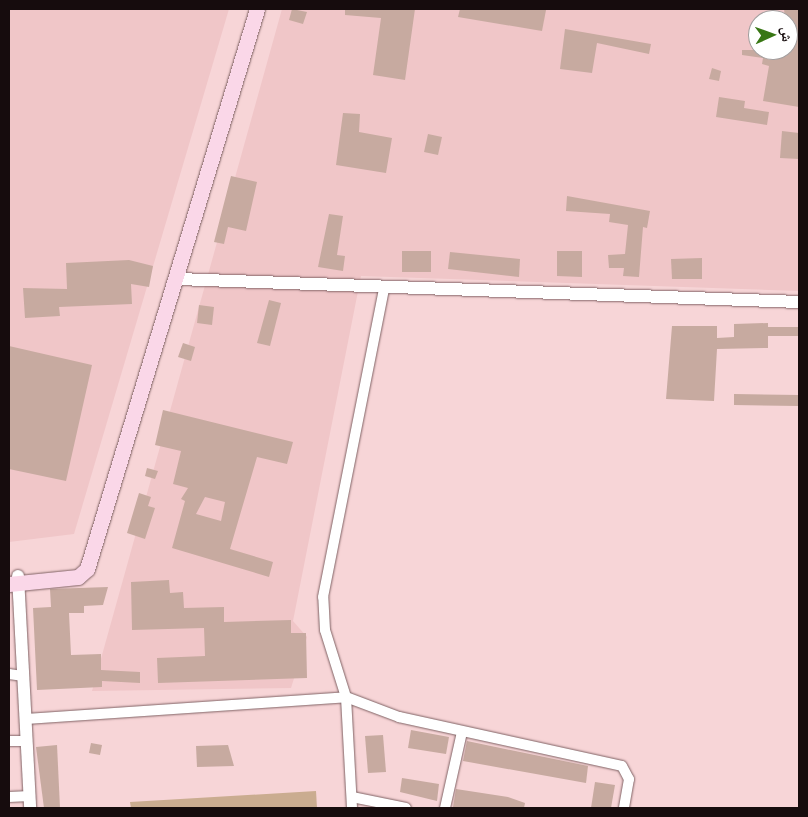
<!DOCTYPE html>
<html>
<head>
<meta charset="utf-8">
<style>
	body { margin:0 }
	#map { position:relative; width:808px; height:817px; overflow:hidden; background:#f7d5d7; font-family:"PT Sans","Noto Naskh Arabic",sans-serif }
	div>[style] { position:absolute }
	.built>* { inset:0; background:#f0c6c8 }
	.green>* { inset:0; background:#caac90 }
	.building>* { inset:0; background:#c7aaa0 }
	.roads { filter:drop-shadow(0 0 1px #806365) drop-shadow(0 0 1px #806365) }
	.minor>* { height:10px; margin:-5px; padding:0 5px; transform-origin:5px; border-radius:5px; background:#fff }
	.tertiary>* { height:12px; margin:-6px; padding:0 6px; transform-origin:6px; border-radius:6px; background:#fff }
	.primary>* { height:15px; margin:-7.5px; padding:0 7.5px; transform-origin:7.5px; border-radius:7.5px; background:#fad7e8 }
	span { translate:-50% -50%; white-space:nowrap; text-align:center; line-height:1.15; -webkit-text-stroke:4.5px #fff; paint-order:stroke }
	.frame { position:absolute; inset:0; border:10px solid #160c0d; pointer-events:none }
	.north { position:absolute; left:748px; top:10px; width:50px; height:50px; box-sizing:border-box; background:#fff; border:1px solid #a29e9e; border-radius:50%; rotate:88deg; font-size:14px; font-weight:700; line-height:20px; text-align:center; color:#160c0d }
	.north::after { content:''; display:block; margin:auto; width:18px; height:22px; background:#387714; clip-path:polygon(50% 0,100% 100%,50% 72%,0 100%) }
</style>
</head>
<body>
<div id="map">
	<div class="built">
		<div style="clip-path:polygon(9px 9px,229px 9px,74px 534px,9px 542px)"></div>
		<div style="clip-path:polygon(evenodd,282px 9px,799px 9px,799px 291px,361px 276px,293px 621px,307px 637px,291px 688px,92px 691px,282px 9px,758px 20px,788px 20px,788px 50px,758px 50px,758px 20px)"></div>
	</div>
	<div class="green">
		<div style="clip-path:polygon(316px 791px,317px 808px,131px 808px,130px 802px)"></div>
	</div>
	<div class="building">
		<div style="clip-path:polygon(292px 9px,307px 12px,303px 24px,289px 20px)"></div>
		<div style="clip-path:polygon(345px 9px,415px 9px,405px 80px,373px 75px,381px 18px,345px 15px)"></div>
		<div style="clip-path:polygon(460px 9px,539px 9px,546px 10px,542px 31px,458px 17px)"></div>
		<div style="clip-path:polygon(784px 9px,799px 9px,799px 107px,763px 101px,769px 66px,762px 64px,763px 58px,742px 55px,742px 50px,788px 50px)"></div>
		<div style="clip-path:polygon(565px 29px,651px 44px,649px 54px,597px 43px,592px 73px,560px 69px)"></div>
		<div style="clip-path:polygon(712px 68px,721px 71px,719px 81px,709px 79px)"></div>
		<div style="clip-path:polygon(719px 97px,745px 101px,744px 108px,769px 112px,767px 125px,716px 117px)"></div>
		<div style="clip-path:polygon(343px 113px,360px 114px,359px 132px,392px 138px,386px 173px,336px 165px)"></div>
		<div style="clip-path:polygon(782px 131px,799px 133px,799px 159px,780px 158px)"></div>
		<div style="clip-path:polygon(428px 134px,442px 137px,438px 155px,424px 152px)"></div>
		<div style="clip-path:polygon(231px 176px,257px 182px,246px 231px,228px 227px,224px 244px,214px 242px)"></div>
		<div style="clip-path:polygon(567px 196px,650px 211px,647px 228px,643px 227px,639px 277px,623px 276px,624px 268px,609px 268px,608px 255px,625px 254px,628px 225px,609px 222px,610px 214px,566px 211px)"></div>
		<div style="clip-path:polygon(329px 214px,343px 216px,337px 255px,345px 256px,343px 271px,318px 267px)"></div>
		<div style="clip-path:polygon(402px 251px,431px 251px,431px 272px,402px 272px)"></div>
		<div style="clip-path:polygon(557px 251px,582px 251px,582px 277px,557px 276px)"></div>
		<div style="clip-path:polygon(450px 252px,520px 259px,519px 277px,448px 269px)"></div>
		<div style="clip-path:polygon(702px 258px,702px 279px,672px 279px,671px 259px)"></div>
		<div style="clip-path:polygon(129px 260px,153px 266px,149px 287px,131px 284px,132px 304px,59px 307px,60px 316px,25px 318px,23px 288px,67px 289px,66px 263px)"></div>
		<div style="clip-path:polygon(269px 300px,281px 303px,270px 346px,257px 343px)"></div>
		<div style="clip-path:polygon(199px 305px,214px 307px,212px 325px,197px 323px)"></div>
		<div style="clip-path:polygon(768px 323px,768px 327px,799px 327px,799px 336px,768px 336px,768px 348px,717px 349px,714px 401px,666px 399px,672px 326px,717px 326px,717px 338px,734px 337px,734px 324px)"></div>
		<div style="clip-path:polygon(183px 343px,195px 347px,191px 361px,178px 357px)"></div>
		<div style="clip-path:polygon(9px 346px,92px 365px,66px 481px,9px 469px)"></div>
		<div style="clip-path:polygon(734px 394px,799px 395px,799px 406px,734px 405px)"></div>
		<div style="clip-path:polygon(evenodd,163px 410px,293px 442px,287px 464px,257px 457px,230px 549px,273px 562px,269px 577px,172px 548px,185px 501px,181px 499px,188px 488px,173px 484px,181px 451px,155px 445px,163px 410px,205px 497px,225px 502px,221px 521px,196px 514px,205px 497px)"></div>
		<div style="clip-path:polygon(147px 468px,158px 471px,155px 479px,145px 476px)"></div>
		<div style="clip-path:polygon(139px 493px,151px 497px,148px 506px,155px 508px,145px 539px,127px 533px)"></div>
		<div style="clip-path:polygon(169px 580px,170px 593px,183px 592px,184px 608px,224px 607px,224px 622px,291px 620px,291px 633px,306px 633px,307px 678px,158px 683px,157px 658px,205px 656px,204px 628px,132px 630px,131px 582px)"></div>
		<div style="clip-path:polygon(108px 587px,103px 605px,84px 606px,84px 613px,69px 613px,71px 655px,101px 654px,101px 670px,140px 672px,140px 683px,102px 681px,102px 687px,37px 690px,33px 608px,51px 607px,50px 589px)"></div>
		<div style="clip-path:polygon(411px 730px,449px 737px,446px 754px,408px 748px)"></div>
		<div style="clip-path:polygon(383px 735px,386px 772px,368px 773px,365px 736px)"></div>
		<div style="clip-path:polygon(467px 741px,588px 766px,586px 783px,463px 761px)"></div>
		<div style="clip-path:polygon(91px 743px,102px 745px,100px 755px,89px 753px)"></div>
		<div style="clip-path:polygon(57px 745px,60px 808px,44px 808px,36px 747px)"></div>
		<div style="clip-path:polygon(228px 745px,234px 766px,197px 767px,196px 746px)"></div>
		<div style="clip-path:polygon(402px 778px,439px 784px,437px 801px,400px 792px)"></div>
		<div style="clip-path:polygon(595px 782px,615px 785px,611px 808px,591px 808px)"></div>
		<div style="clip-path:polygon(456px 789px,508px 797px,525px 803px,524px 808px,453px 807px)"></div>
	</div>
	<div class="roads">
		<div class="minor">
			<div style="left:9px;top:674px;width:15px;rotate:8deg"></div>
			<div style="left:26px;top:719px;width:321px;rotate:-3.9deg"></div>
			<div style="left:346px;top:697px;width:57px;rotate:20.7deg"></div>
			<div style="left:399px;top:717px;width:228px;rotate:12.4deg"></div>
			<div style="left:622px;top:766px;width:15px;rotate:62deg"></div>
			<div style="left:629px;top:779px;width:29px;rotate:100deg"></div>
			<div style="left:9px;top:741px;width:18px"></div>
			<div style="left:9px;top:797px;width:21px;rotate:-3deg"></div>
			<div style="left:352px;top:797px;width:55px;rotate:11.5deg"></div>
			<div style="left:352px;top:808px;width:111px;rotate:-93.1deg"></div>
			<div style="left:346px;top:697px;width:70px;rotate:-107.4deg"></div>
			<div style="left:325px;top:630px;width:33px;rotate:-93deg"></div>
			<div style="left:323px;top:597px;width:313px;rotate:-78.8deg"></div>
			<div style="left:445px;top:808px;width:78px;rotate:-77.4deg"></div>
		</div>
		<div class="tertiary">
			<div style="left:178px;top:279px;width:621px;rotate:2.12deg"></div>
			<div style="left:18px;top:576px;width:232px;rotate:87deg"></div>
		</div>
		<div class="primary">
			<div style="left:9px;top:584px;width:69px;rotate:-5.8deg"></div>
			<div style="left:78px;top:577px;width:12px;rotate:-42deg"></div>
			<div style="left:87px;top:569px;width:585px;rotate:-73.11deg"></div>
		</div>
	</div>
	<div class="frame"></div>
	<div class="north">ش</div>
</div>
</body>
</html>
